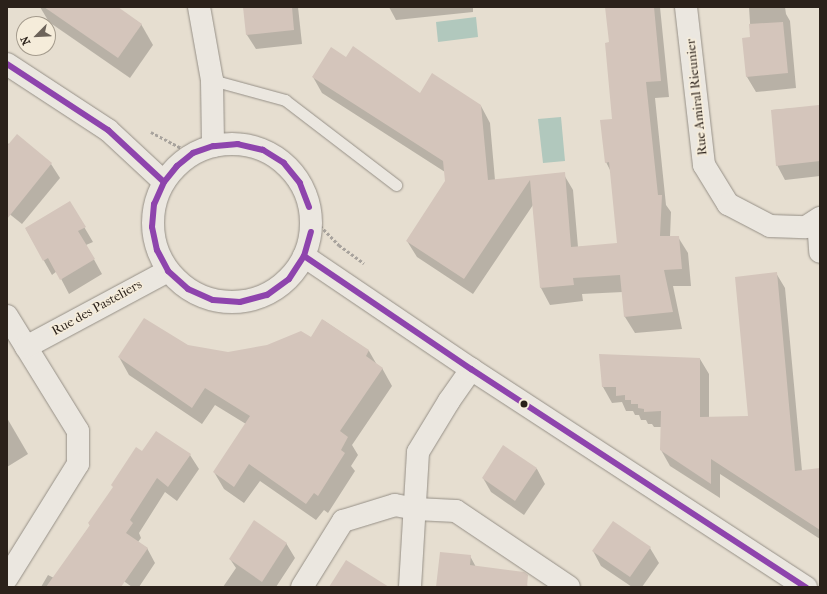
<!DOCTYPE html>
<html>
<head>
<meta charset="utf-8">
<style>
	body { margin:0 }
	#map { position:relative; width:827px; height:594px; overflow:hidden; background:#e6ded0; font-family:"IM FELL French Canon",serif }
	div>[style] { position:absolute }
	.water>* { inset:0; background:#b1c8bd }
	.shadow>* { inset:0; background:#0003 }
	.building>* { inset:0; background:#d4c5bb }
	.path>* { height:2.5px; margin-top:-1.25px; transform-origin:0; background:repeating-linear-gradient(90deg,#a8a39d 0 3px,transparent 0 5px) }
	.roads { filter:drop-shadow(0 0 1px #969087) drop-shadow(0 0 1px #969087) }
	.service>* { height:11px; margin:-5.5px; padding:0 5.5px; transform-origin:5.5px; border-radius:5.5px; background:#ebe7e0 }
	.minor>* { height:22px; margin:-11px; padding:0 11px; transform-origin:11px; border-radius:11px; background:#ebe7e0 }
	.secondary>* { height:22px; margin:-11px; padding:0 11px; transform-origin:11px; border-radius:11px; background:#ebe7e0 }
	.secondary>.ring { margin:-11px; padding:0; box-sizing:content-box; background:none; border:22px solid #ebe7e0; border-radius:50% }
	.bus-1>* { height:6px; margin:-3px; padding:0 3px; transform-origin:3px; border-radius:3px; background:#8e44ad }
	.dots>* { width:11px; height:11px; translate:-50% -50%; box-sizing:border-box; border:2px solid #f5ecda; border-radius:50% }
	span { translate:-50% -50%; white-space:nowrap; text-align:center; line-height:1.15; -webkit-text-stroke:3.5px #f5ecda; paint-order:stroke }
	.street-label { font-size:13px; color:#2b211a }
	.frame { position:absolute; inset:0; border:8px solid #2b211a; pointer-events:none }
	.north { position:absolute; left:16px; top:16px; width:40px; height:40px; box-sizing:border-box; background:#f5ecda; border:1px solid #a49b8d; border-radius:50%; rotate:246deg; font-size:11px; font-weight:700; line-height:16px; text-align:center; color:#2b211a }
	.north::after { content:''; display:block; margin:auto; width:14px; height:18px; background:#6c635a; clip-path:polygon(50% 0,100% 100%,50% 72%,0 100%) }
</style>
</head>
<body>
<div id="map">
	<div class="water">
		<div style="clip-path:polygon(476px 17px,478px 37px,438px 42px,436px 22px)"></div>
		<div style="clip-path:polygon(561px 117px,565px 161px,543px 163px,538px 119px)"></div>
	</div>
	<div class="shadow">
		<div style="clip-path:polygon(40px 7px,116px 7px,141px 24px,153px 45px,130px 78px,49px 22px)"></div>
		<div style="clip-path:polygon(244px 7px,298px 7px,302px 44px,256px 49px,247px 35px)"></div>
		<div style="clip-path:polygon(389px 7px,473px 7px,473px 12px,396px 20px)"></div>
		<div style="clip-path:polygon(606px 7px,660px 7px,669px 97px,655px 98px,666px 205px,671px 212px,670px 237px,678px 237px,688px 253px,691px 286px,673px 286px,682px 329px,635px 333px,625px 317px,623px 292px,582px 294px,583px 301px,550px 305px,541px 288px,533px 205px,473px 294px,417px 257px,407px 241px,446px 182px,445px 172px,322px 93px,313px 77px,346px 58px,420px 94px,481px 106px,490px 123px,495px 180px,563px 173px,573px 190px,578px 247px,618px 244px,611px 172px,606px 162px,613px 120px,610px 43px)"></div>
		<div style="clip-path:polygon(744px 7px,785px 7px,786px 14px,790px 21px,796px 88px,756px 92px,747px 77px,743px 39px,751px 38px,749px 7px)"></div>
		<div style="clip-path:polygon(820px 106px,820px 176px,785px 180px,777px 165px,772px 110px)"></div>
		<div style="clip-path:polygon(7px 143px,51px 164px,60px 178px,22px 224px,7px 212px)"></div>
		<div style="clip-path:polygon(70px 203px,93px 242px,86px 245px,102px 274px,69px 294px,57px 271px,52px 275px,26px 229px)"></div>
		<div style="clip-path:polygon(776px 273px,785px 288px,802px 471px,820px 469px,820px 539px,720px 474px,720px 498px,670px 466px,661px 450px,661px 427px,654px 427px,652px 424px,648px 424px,646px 420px,641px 420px,639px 415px,635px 415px,633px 411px,626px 411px,622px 402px,612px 403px,603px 387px,700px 359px,709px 374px,709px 418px,749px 417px)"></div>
		<div style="clip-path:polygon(323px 320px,369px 351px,377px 365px,382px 368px,392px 386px,352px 445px,358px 455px,351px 466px,355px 471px,328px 513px,324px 510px,316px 520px,260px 481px,244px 503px,224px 489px,214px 472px,246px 424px,215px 405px,202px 424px,129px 375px,119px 357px,187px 346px,228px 353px,311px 338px)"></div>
		<div style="clip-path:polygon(7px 418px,28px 454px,7px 467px)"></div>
		<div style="clip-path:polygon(504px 447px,537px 469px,545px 484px,524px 515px,491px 492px,483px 478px)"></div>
		<div style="clip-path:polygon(143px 453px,190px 455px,199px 469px,177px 501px,165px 492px,139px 533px,141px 538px,138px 542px,147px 548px,155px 563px,139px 587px,132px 587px,118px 577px,112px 587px,41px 587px,48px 575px,54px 578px,90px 526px,89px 523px)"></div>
		<div style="clip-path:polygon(286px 543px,295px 558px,276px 587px,223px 587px,236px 568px,230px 559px)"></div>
		<div style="clip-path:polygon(650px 548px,659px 563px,642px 587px,632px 587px,601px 566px,593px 551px)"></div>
		<div style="clip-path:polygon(470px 556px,476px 567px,520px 573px,528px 587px,438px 587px)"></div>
	</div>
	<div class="building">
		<div style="clip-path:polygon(44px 7px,118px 7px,142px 24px,118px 58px)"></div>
		<div style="clip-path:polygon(243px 7px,292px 7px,294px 30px,246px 35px)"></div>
		<div style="clip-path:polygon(605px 7px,654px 7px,661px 81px,646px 82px,658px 195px,662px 195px,660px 236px,679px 236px,682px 269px,664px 270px,673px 312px,624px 317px,620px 275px,573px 278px,574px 285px,540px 288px,530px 180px,464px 279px,406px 241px,445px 181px,443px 161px,312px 77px,331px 47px,346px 57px,353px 46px,420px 93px,432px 73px,481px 105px,488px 180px,565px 172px,571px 247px,617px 243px,609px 162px,605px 163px,600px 120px,612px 119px,605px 43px,609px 42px)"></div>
		<div style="clip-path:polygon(783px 22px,788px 73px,746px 77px,742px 38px,750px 37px,749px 24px)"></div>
		<div style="clip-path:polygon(819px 105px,820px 161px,776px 166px,771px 110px)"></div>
		<div style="clip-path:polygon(17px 134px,52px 163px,7px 219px,7px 146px)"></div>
		<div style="clip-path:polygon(70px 201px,86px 227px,78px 231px,95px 259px,60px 280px,48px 258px,43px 261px,25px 228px)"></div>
		<div style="clip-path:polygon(777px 272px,795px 471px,820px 468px,820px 530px,711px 459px,711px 484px,660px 450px,661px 411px,644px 412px,644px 409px,638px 408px,638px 404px,631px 404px,631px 400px,625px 400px,625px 395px,616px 396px,616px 387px,602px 387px,599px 354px,700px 358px,700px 417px,748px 416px,735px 277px)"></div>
		<div style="clip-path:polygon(144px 318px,188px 345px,228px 352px,267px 345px,301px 331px,311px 337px,322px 319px,369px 350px,366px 356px,383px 368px,340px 431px,348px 437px,341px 450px,345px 453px,318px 496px,314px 493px,306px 504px,249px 464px,234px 487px,213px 472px,250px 416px,205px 388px,192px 408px,118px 357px)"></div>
		<div style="clip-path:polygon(156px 431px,191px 454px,168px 487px,157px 478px,130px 520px,133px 523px,126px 533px,148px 548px,121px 587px,46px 587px,90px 525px,88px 523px,113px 487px,111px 485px,136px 447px,142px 451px)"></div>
		<div style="clip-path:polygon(503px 445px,537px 468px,515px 501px,482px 478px)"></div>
		<div style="clip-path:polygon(254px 520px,287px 543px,262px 582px,229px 559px)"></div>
		<div style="clip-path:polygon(613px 521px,651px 547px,630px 577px,592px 551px)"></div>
		<div style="clip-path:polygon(440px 552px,471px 555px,470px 565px,524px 572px,528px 575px,527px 587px,436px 587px)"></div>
		<div style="clip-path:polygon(346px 560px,389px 587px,329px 587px)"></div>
	</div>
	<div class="path">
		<div style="left:151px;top:132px;width:41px;rotate:27.8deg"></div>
		<div style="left:310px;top:215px;width:42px;rotate:46deg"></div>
		<div style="left:339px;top:245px;width:31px;rotate:36deg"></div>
	</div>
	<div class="roads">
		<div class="service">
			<div style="left:212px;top:80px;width:76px;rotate:15.3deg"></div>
			<div style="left:285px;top:100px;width:140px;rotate:37.4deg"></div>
		</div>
		<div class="minor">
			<div style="left:199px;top:7px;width:74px;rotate:79.9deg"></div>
			<div style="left:212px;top:80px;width:66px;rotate:89.1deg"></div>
			<div style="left:686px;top:7px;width:159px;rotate:83.5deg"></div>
			<div style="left:704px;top:165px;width:46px;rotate:58.4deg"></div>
			<div style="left:728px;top:204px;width:47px;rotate:27.6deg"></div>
			<div style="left:770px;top:226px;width:36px;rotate:2deg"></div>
			<div style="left:806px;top:227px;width:17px;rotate:-33deg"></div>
			<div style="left:818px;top:220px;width:32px;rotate:86deg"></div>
			<div style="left:7px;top:316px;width:135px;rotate:58.3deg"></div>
			<div style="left:78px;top:431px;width:33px;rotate:90deg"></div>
			<div style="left:78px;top:464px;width:134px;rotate:121.9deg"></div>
			<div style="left:26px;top:347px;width:161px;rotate:-28.2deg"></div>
			<div style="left:302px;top:587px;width:78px;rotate:-58.2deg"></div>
			<div style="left:343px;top:521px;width:54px;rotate:-17.1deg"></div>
			<div style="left:395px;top:505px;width:21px;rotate:11deg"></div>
			<div style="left:416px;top:509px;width:40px;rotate:2.9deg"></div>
			<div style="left:456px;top:511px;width:136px;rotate:33.9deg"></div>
			<div style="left:410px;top:587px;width:135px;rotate:-86.6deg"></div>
			<div style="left:418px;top:452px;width:60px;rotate:-58.7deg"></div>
			<div style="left:449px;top:401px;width:39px;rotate:-55deg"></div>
		</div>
		<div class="secondary">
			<div style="left:7px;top:64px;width:121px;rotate:33.2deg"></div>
			<div style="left:108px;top:130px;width:76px;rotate:42.9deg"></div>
			<div class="ring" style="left:153px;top:144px;width:136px;height:136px"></div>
			<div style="left:304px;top:256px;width:202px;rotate:34.1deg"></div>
			<div style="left:471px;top:369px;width:400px;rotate:33.1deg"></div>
		</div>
	</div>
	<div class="bus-1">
		<div style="left:7px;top:64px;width:121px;rotate:33.2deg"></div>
		<div style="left:108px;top:130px;width:76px;rotate:42.9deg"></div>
		<div style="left:309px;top:207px;width:26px;rotate:-111deg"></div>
		<div style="left:300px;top:183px;width:26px;rotate:-129deg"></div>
		<div style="left:284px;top:163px;width:25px;rotate:-148deg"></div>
		<div style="left:263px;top:150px;width:26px;rotate:-167deg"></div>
		<div style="left:238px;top:144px;width:25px;rotate:175deg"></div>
		<div style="left:213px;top:146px;width:21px;rotate:161deg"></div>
		<div style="left:193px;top:153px;width:21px;rotate:141deg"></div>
		<div style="left:177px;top:166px;width:21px;rotate:129deg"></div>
		<div style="left:164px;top:182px;width:24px;rotate:114deg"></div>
		<div style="left:154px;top:204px;width:23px;rotate:95deg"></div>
		<div style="left:152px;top:227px;width:24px;rotate:78deg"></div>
		<div style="left:157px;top:250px;width:24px;rotate:62deg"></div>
		<div style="left:168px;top:271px;width:27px;rotate:42deg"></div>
		<div style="left:188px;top:289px;width:27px;rotate:24deg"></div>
		<div style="left:213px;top:300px;width:27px;rotate:4deg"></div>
		<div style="left:240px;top:302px;width:28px;rotate:-15deg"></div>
		<div style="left:267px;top:295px;width:27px;rotate:-36deg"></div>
		<div style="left:289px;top:279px;width:27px;rotate:-57deg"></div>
		<div style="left:304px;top:256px;width:25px;rotate:-74deg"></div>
		<div style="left:304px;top:256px;width:202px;rotate:34.1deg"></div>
		<div style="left:471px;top:369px;width:400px;rotate:33.1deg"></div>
	</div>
	<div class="dots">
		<div style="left:524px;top:404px;background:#2b211a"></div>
	</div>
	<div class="street-label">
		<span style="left:697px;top:97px;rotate:-96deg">Rue Amiral Rieunier</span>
		<span style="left:97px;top:308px;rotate:-29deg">Rue des Pasteliers</span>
	</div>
	<div class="frame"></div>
	<div class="north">N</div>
</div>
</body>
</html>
